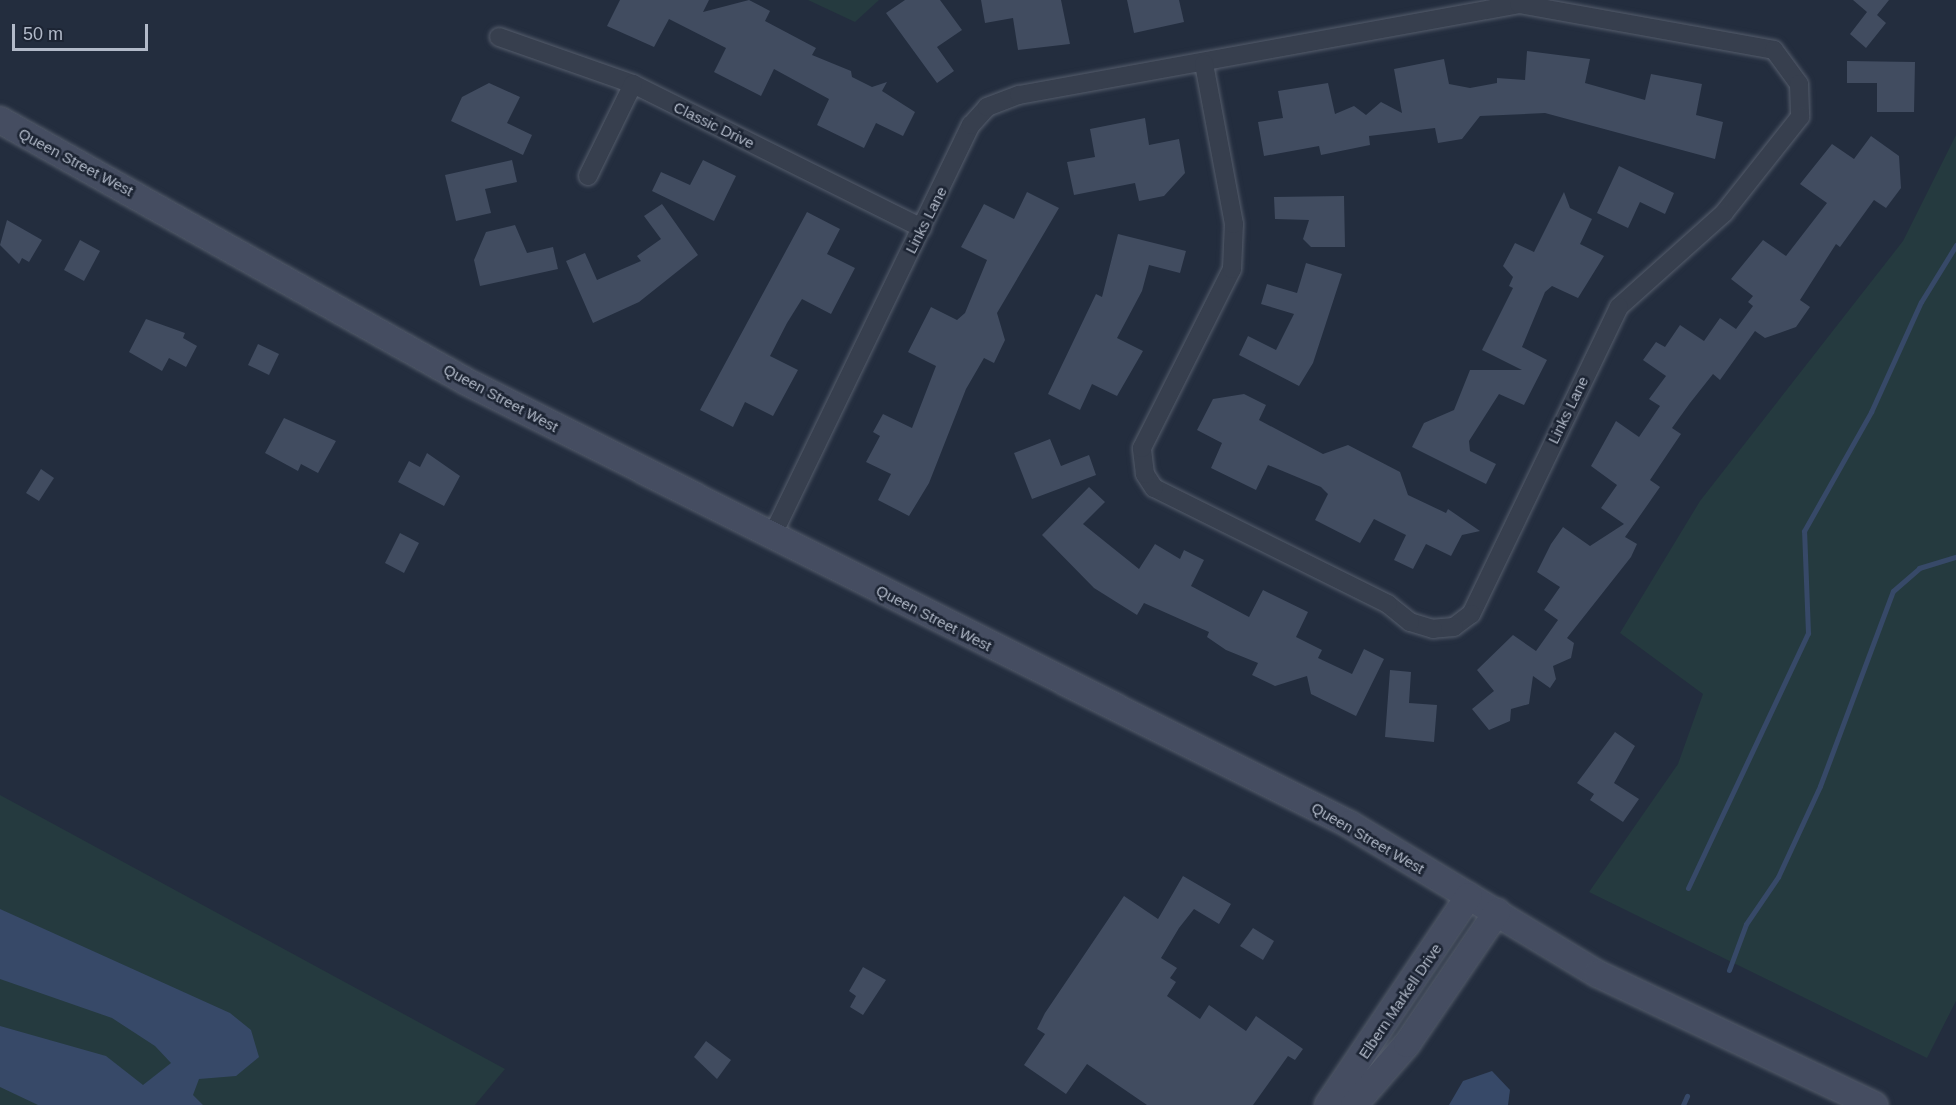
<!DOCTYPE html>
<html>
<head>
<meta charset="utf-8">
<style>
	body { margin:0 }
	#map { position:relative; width:1956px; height:1105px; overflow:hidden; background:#232d3e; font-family:Helvetica,sans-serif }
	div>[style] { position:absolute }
	.green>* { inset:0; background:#253a3f }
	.water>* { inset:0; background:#374968 }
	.stream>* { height:5px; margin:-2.5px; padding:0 2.5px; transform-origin:2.5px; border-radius:2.5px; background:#374968 }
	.building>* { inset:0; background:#414c60 }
	.roads { filter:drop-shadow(0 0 2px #555d6c) drop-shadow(0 0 2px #555d6c) }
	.street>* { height:18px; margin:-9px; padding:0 9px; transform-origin:9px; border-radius:9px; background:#373f4e }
	.secondary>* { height:26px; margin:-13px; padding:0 13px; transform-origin:13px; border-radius:13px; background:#454d61 }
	span { translate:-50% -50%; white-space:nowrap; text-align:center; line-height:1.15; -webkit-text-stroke:5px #1c2433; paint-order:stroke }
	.street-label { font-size:15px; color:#b2bac9 }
	.scale { position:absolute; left:12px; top:24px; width:136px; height:27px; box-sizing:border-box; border:3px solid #b2bac9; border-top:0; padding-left:8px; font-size:18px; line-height:21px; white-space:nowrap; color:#b2bac9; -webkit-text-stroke:4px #1c2433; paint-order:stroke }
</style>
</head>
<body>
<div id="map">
	<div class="green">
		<div style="clip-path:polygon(808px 0,879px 0,855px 22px)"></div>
		<div style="clip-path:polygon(1956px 135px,1956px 1001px,1927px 1058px,1589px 892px,1678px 764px,1703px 694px,1620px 633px,1700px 501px,1903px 241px)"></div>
		<div style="clip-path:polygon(0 795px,505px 1069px,475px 1105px,0 1105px)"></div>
	</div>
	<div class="water">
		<div style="clip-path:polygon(0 909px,230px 1013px,251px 1030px,259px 1057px,236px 1076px,199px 1079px,193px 1095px,203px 1105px,38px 1105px,0 1087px,0 1026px,106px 1056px,143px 1085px,171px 1063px,155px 1046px,112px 1018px,0 979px)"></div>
		<div style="clip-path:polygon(1492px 1071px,1510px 1090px,1508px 1105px,1449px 1105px,1463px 1081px)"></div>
	</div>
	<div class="stream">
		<div style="left:1688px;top:888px;width:282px;rotate:-64.8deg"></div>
		<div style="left:1808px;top:633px;width:102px;rotate:-92.2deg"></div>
		<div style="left:1804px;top:531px;width:137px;rotate:-60.6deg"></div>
		<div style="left:1871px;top:412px;width:121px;rotate:-65.6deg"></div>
		<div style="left:1921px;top:302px;width:67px;rotate:-58.4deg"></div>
		<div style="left:1729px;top:970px;width:49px;rotate:-69.7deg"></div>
		<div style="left:1746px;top:924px;width:57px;rotate:-55.8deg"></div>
		<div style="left:1778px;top:877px;width:100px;rotate:-65.2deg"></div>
		<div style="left:1820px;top:786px;width:208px;rotate:-69.5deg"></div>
		<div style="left:1893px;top:591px;width:35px;rotate:-41deg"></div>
		<div style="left:1919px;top:568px;width:39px;rotate:-17deg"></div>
		<div style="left:1683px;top:1105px;width:10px;rotate:-66deg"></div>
	</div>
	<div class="building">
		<div style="clip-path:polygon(620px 0,709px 0,703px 12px,749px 0,770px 11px,765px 21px,816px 48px,812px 55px,851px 71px,852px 77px,872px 87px,887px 82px,882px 91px,915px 112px,903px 136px,876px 123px,864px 148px,817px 125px,829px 99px,774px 69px,761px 96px,714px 72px,726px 48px,669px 19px,654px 47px,607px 26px)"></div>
		<div style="clip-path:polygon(905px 0,940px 0,962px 30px,937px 47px,954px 71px,937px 83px,886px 13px)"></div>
		<div style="clip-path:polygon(981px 0,1061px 0,1070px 44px,1018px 50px,1013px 18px,985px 23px)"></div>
		<div style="clip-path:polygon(1127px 0,1179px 0,1184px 22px,1134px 33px)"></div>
		<div style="clip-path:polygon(1853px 0,1889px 0,1877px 15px,1886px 23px,1866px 48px,1850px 34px,1867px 12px)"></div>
		<div style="clip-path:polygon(1527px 51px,1590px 59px,1585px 83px,1645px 100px,1651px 74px,1702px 84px,1696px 115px,1723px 122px,1715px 159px,1545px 113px,1480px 116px,1462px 139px,1438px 143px,1435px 128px,1369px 136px,1370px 145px,1321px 155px,1319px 146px,1264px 156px,1258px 122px,1283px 118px,1278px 91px,1328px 83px,1335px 114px,1354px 106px,1366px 115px,1381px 102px,1402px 113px,1394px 69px,1444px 59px,1449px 84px,1470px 88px,1497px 83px,1497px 78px,1525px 80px)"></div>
		<div style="clip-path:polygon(1847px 61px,1915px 62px,1914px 112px,1877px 112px,1877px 83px,1847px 83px)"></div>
		<div style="clip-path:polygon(489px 83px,520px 97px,507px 123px,532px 135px,523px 155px,451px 121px,462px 97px)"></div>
		<div style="clip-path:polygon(1145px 118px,1149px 145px,1179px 139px,1185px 173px,1164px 196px,1139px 201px,1135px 183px,1074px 195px,1067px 162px,1095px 157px,1090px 129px)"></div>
		<div style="clip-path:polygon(1871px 136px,1899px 156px,1901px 188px,1886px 208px,1874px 200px,1840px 247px,1836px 244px,1800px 300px,1810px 307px,1796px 327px,1765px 338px,1755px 331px,1720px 380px,1713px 374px,1690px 403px,1672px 428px,1681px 434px,1650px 480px,1660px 487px,1625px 537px,1637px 544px,1631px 557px,1567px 638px,1574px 643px,1571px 658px,1553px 666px,1556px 679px,1550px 688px,1533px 676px,1529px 704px,1511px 709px,1510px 721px,1489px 730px,1472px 709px,1494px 691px,1477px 670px,1513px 635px,1536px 651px,1558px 620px,1544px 610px,1560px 587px,1537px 572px,1551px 544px,1563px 527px,1590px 546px,1624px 524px,1601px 508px,1617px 485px,1591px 466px,1616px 421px,1639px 437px,1660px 406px,1649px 399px,1666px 376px,1643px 360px,1656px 342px,1665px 347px,1680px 325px,1704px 341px,1720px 318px,1736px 329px,1753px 306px,1748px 302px,1753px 296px,1731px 279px,1763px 240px,1786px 256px,1827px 203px,1800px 184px,1832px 144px,1854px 159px)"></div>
		<div style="clip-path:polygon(512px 160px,517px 182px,485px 189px,491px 213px,456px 221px,445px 175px)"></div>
		<div style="clip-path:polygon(703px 160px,736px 176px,714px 221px,652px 191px,661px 172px,690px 185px)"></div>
		<div style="clip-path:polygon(1619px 166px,1674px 193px,1665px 214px,1640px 202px,1628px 228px,1597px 213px)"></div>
		<div style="clip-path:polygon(1027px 192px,1059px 208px,997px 313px,1005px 340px,994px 363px,984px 358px,966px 389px,929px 483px,909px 516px,878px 500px,891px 474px,866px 462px,880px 436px,873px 432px,883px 414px,912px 428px,936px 366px,908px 352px,931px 307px,957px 320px,965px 313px,987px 260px,961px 247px,984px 204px,1014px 219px)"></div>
		<div style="clip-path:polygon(1564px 192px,1570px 208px,1592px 219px,1580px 244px,1604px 256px,1578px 298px,1552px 286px,1545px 292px,1522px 347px,1547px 360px,1524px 405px,1499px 394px,1469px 441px,1470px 451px,1496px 464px,1486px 484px,1412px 447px,1424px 423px,1454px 410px,1470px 370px,1522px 370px,1482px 350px,1513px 288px,1509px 286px,1513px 277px,1503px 266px,1515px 243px,1534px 252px)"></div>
		<div style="clip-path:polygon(1344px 196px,1345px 247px,1311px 247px,1303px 239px,1309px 220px,1275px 219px,1274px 197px)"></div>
		<div style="clip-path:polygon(662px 204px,698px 255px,639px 302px,593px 323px,566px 261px,585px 253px,597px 280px,641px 261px,637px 256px,661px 239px,644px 216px)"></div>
		<div style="clip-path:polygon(807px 212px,840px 229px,827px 254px,855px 268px,831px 314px,802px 299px,787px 323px,770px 356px,798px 370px,773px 416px,745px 402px,733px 427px,700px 410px)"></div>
		<div style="clip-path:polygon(7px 220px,42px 240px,29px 262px,22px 258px,19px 264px,0 245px)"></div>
		<div style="clip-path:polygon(515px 225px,527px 253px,553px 247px,558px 269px,480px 286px,474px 260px,486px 232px)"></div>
		<div style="clip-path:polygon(1118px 234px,1186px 251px,1180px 273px,1149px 265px,1142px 291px,1117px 338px,1143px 351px,1117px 396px,1092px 384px,1080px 410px,1048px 394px,1096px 294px,1102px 297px)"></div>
		<div style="clip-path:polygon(80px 240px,100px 251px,84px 281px,64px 270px)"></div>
		<div style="clip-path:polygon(1306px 263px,1342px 274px,1313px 363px,1299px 386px,1239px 355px,1248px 336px,1276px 350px,1294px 314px,1261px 304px,1267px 284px,1297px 293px)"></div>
		<div style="clip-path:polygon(146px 319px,185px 333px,183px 338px,197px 346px,186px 367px,169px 358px,162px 371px,129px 352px)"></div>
		<div style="clip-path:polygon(258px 344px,279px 354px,269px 375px,248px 365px)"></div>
		<div style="clip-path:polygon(1244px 394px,1266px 405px,1259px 420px,1323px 454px,1348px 445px,1400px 472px,1408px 495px,1446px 513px,1448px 509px,1480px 531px,1462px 535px,1451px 556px,1426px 544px,1413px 569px,1394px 560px,1406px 535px,1374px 519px,1360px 543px,1315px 520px,1328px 494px,1321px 487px,1268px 465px,1256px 490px,1211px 468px,1222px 443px,1197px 430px,1213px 399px)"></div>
		<div style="clip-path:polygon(284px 418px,336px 441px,318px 473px,301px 464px,298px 471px,265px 453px)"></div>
		<div style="clip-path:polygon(1050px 439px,1061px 466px,1089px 455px,1096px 475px,1032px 499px,1014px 453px)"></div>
		<div style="clip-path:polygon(427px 453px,460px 476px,444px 506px,398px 482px,409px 461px,420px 467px)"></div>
		<div style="clip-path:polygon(41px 469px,54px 478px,39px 501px,26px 493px)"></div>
		<div style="clip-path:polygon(1089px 487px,1105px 502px,1083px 524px,1139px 569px,1155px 544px,1180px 559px,1184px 550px,1204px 560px,1191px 586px,1249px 617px,1263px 590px,1308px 612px,1296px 637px,1322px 650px,1318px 658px,1352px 674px,1364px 649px,1384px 659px,1356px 716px,1311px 694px,1307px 676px,1275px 686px,1252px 675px,1258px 663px,1226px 650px,1207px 637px,1209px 632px,1144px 603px,1137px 615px,1094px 588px,1042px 535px)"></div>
		<div style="clip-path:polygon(400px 533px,419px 543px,404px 573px,385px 563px)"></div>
		<div style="clip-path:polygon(1390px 670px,1411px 672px,1409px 703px,1437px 705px,1434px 742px,1385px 737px)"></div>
		<div style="clip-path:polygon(1615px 732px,1635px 746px,1614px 783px,1639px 799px,1623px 822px,1590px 800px,1594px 794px,1577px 783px)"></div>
		<div style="clip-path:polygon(1183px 876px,1231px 904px,1219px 924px,1194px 909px,1179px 928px,1161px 958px,1177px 968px,1170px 978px,1176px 982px,1167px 996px,1200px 1019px,1209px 1005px,1246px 1031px,1256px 1016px,1303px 1049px,1295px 1060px,1288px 1056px,1253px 1105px,1147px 1105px,1087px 1064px,1066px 1094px,1024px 1065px,1045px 1034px,1037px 1029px,1045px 1013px,1124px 896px,1158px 919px)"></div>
		<div style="clip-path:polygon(1253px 928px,1274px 941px,1263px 960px,1240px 946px)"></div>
		<div style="clip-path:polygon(863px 967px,886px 980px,863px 1015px,850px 1007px,856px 996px,849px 991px)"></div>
		<div style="clip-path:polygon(706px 1041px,731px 1060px,717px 1079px,694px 1057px)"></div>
	</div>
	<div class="roads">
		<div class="street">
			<div style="left:499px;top:37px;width:142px;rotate:19.3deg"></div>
			<div style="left:633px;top:84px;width:323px;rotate:26.5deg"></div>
			<div style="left:588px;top:176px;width:102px;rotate:-63.9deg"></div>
			<div style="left:772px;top:536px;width:457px;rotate:-64.2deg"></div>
			<div style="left:971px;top:125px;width:24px;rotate:-48deg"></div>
			<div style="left:987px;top:107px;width:34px;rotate:-21deg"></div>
			<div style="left:1019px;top:95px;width:508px;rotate:-10.31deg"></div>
			<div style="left:1519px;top:4px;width:259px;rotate:10.2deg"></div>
			<div style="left:1774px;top:50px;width:42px;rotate:53.7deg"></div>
			<div style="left:1799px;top:84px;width:33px;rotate:88deg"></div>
			<div style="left:1800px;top:117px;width:122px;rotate:128.4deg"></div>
			<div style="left:1724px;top:213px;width:141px;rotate:138.2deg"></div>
			<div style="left:1619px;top:307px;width:341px;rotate:115.7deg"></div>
			<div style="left:1471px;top:614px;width:21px;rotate:143deg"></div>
			<div style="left:1454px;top:627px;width:21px;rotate:175deg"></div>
			<div style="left:1433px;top:629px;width:24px;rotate:-163deg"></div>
			<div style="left:1410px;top:622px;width:28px;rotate:-141deg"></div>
			<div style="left:1388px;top:604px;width:261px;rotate:-153.6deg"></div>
			<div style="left:1154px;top:488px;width:17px;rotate:-123deg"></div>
			<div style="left:1145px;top:474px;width:26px;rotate:-97deg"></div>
			<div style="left:1142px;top:448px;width:200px;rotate:-63.3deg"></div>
			<div style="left:1232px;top:269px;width:45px;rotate:-87.5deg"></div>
			<div style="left:1234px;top:224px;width:163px;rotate:-100.6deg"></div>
		</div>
		<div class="secondary">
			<div style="left:0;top:120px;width:535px;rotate:29.29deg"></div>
			<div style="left:467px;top:382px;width:987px;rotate:26.62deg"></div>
			<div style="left:1349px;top:824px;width:291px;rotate:31.1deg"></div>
			<div style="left:1598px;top:974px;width:306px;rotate:25.4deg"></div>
			<div style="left:1328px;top:1105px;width:252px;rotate:-56deg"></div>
			<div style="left:1354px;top:1105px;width:81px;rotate:-49deg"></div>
			<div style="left:1407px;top:1044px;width:160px;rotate:-55.7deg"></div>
		</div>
	</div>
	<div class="street-label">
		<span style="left:714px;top:125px;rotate:26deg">Classic Drive</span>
		<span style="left:76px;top:162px;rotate:28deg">Queen Street West</span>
		<span style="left:926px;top:220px;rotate:-63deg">Links Lane</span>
		<span style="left:501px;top:398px;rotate:28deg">Queen Street West</span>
		<span style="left:1568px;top:410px;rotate:-64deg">Links Lane</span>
		<span style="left:934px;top:618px;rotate:27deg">Queen Street West</span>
		<span style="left:1368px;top:838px;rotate:30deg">Queen Street West</span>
		<span style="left:1400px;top:1001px;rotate:-56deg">Elbern Markell Drive</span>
	</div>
	<div class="scale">50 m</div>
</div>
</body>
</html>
